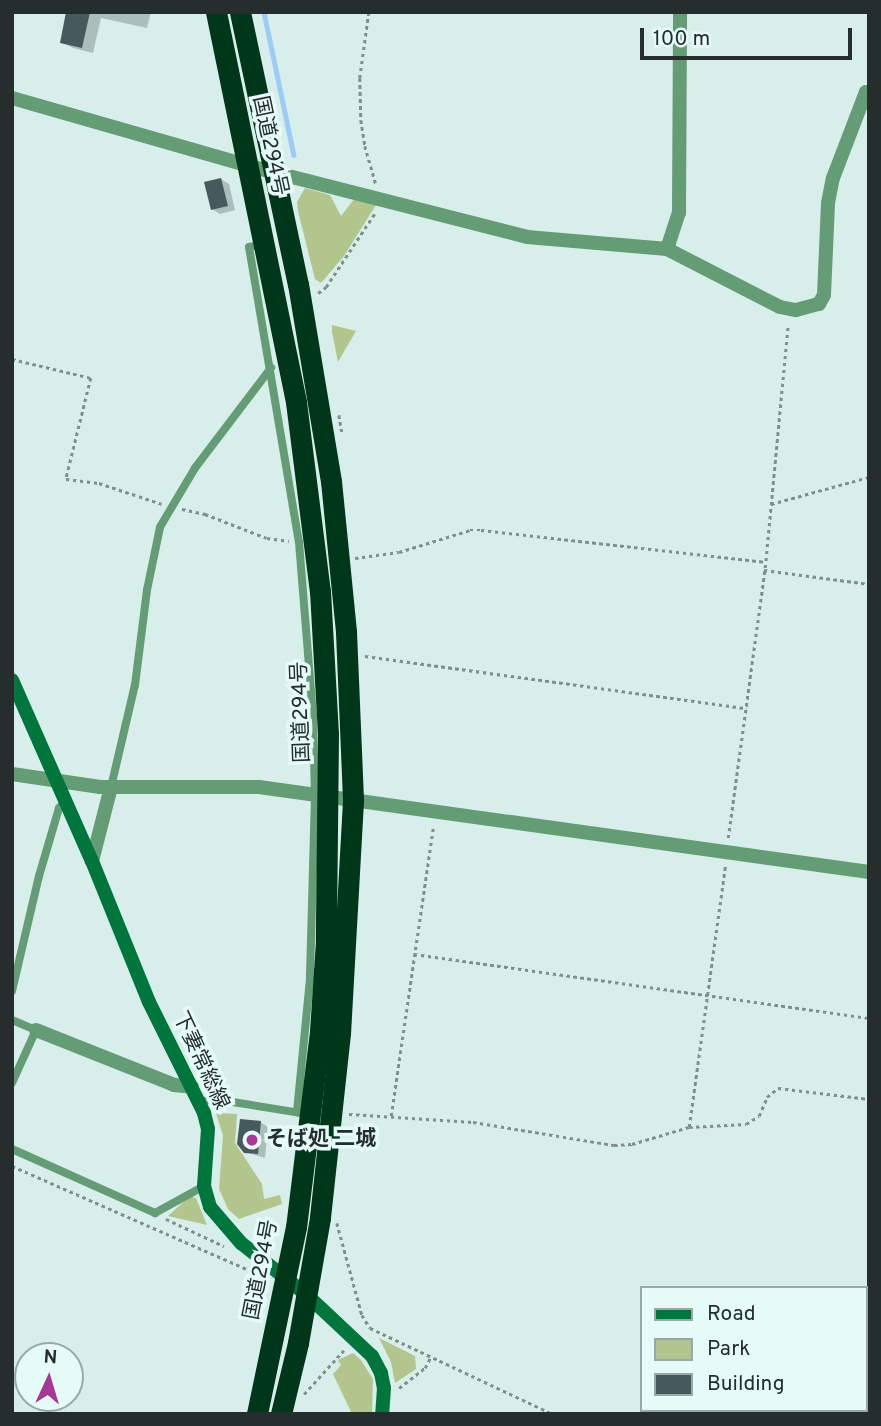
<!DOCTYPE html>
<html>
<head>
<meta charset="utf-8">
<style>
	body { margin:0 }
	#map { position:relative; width:881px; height:1426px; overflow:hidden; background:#d8eeea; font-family:Overpass,"Noto Sans JP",sans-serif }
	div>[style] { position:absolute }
	.green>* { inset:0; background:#b2c58c }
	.shadow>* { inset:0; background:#0003 }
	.stream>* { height:4.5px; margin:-2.25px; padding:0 2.25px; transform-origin:2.25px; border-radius:2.25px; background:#9cccf5 }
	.building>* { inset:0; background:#46595d }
	.path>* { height:2.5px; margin-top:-1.25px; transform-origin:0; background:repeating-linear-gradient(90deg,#808f8c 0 3.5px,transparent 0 7px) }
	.lane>* { height:8px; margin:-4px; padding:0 4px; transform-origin:4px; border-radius:4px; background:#639c75 }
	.street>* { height:14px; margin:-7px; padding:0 7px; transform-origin:7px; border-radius:7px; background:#639c75 }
	.secondary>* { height:14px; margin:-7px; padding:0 7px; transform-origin:7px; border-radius:7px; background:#00763d }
	.highway>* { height:21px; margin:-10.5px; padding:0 10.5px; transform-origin:10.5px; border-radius:10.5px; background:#003619 }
	.dots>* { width:19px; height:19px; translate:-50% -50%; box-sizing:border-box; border:4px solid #e5fbf7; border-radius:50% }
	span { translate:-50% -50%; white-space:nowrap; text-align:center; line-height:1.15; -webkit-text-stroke:7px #e5fbf7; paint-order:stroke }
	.street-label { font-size:21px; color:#262e2d }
	.poi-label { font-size:21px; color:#262e2d; font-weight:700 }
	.left { translate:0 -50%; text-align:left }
	.frame { position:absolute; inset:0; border:14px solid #262e2d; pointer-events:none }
	.legend { position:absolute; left:640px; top:1286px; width:228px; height:126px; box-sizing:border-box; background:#e5fbf7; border:2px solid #99a9a6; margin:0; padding:9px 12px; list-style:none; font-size:21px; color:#262e2d }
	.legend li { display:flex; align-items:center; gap:14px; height:35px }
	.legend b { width:35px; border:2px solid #99a9a6 }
	.north { position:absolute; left:14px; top:1342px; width:70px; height:70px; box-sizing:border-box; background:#e5fbf7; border:2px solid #99a9a6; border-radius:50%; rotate:4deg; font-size:19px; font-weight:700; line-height:28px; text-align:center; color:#262e2d }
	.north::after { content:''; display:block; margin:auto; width:24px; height:32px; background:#a83895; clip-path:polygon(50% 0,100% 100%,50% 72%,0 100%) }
	.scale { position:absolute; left:640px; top:28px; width:212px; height:32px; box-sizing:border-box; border:4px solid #262e2d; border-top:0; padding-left:9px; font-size:21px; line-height:24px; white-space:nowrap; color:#262e2d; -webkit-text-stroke:5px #e5fbf7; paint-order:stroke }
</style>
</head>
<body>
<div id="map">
	<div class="green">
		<div style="clip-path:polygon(305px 188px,330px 195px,341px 216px,355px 198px,376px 205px,344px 256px,321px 283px,315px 279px,298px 211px,297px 202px)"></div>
		<div style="clip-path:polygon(332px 325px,356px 331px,338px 362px,332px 332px)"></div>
		<div style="clip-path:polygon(216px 1113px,237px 1114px,235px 1143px,262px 1184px,264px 1199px,280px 1195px,282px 1204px,239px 1219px,228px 1209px,219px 1189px,223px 1136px)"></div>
		<div style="clip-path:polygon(190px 1196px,196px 1198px,207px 1225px,168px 1216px)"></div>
		<div style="clip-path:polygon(379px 1338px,415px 1356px,416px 1369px,395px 1383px,391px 1362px)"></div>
		<div style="clip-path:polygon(353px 1353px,361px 1360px,373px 1379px,372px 1414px,352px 1414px,333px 1374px,341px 1365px,338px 1360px)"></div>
	</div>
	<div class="shadow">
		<div style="clip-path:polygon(69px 12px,151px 12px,147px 28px,101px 18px,93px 53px,73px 48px,62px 42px)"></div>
		<div style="clip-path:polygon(221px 179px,229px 184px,235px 210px,220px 214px,212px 209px)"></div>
		<div style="clip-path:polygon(260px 1122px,268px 1127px,265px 1158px,245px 1152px)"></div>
	</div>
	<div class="stream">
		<div style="left:264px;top:12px;width:146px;rotate:78.2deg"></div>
	</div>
	<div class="building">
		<div style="clip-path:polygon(66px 12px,90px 12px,82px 48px,60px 43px)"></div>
		<div style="clip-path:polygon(221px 178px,228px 206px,211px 210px,204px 182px)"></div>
		<div style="clip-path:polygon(240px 1119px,261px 1121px,258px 1154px,244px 1153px,237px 1144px)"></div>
	</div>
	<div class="path">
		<div style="left:369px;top:12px;width:67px;rotate:97.8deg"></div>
		<div style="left:360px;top:78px;width:42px;rotate:88.6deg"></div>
		<div style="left:361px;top:120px;width:26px;rotate:81deg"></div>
		<div style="left:365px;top:146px;width:40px;rotate:74deg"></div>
		<div style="left:318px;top:293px;width:10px;rotate:-37deg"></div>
		<div style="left:326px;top:287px;width:89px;rotate:-56.5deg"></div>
		<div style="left:12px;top:359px;width:81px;rotate:13.5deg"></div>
		<div style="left:91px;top:378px;width:104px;rotate:103.9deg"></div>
		<div style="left:66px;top:479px;width:33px;rotate:7deg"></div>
		<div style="left:99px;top:483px;width:66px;rotate:18.4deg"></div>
		<div style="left:339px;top:415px;width:17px;rotate:80deg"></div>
		<div style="left:771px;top:504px;width:102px;rotate:-15.4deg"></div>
		<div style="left:182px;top:509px;width:24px;rotate:12deg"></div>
		<div style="left:205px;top:514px;width:66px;rotate:21.2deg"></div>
		<div style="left:267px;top:538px;width:22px;rotate:8deg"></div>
		<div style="left:355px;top:558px;width:44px;rotate:-7.8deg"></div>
		<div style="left:399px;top:552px;width:74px;rotate:-17.2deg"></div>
		<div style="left:470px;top:530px;width:11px"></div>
		<div style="left:481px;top:530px;width:286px;rotate:6.4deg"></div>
		<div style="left:764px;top:570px;width:106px;rotate:7.6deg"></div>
		<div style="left:365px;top:656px;width:385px;rotate:7.8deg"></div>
		<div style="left:728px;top:838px;width:273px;rotate:-82.2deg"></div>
		<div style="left:765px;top:568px;width:245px;rotate:-84.6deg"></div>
		<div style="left:414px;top:954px;width:459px;rotate:8deg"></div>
		<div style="left:349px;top:1114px;width:124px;rotate:3.7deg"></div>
		<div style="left:473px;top:1122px;width:143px;rotate:9.3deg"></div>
		<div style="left:614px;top:1145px;width:18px;rotate:-3deg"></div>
		<div style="left:632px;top:1144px;width:59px;rotate:-16.6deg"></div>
		<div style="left:689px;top:1127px;width:57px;rotate:-3deg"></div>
		<div style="left:746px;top:1124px;width:15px;rotate:-32deg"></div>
		<div style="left:759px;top:1116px;width:21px;rotate:-67deg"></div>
		<div style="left:767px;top:1097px;width:14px;rotate:-39deg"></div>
		<div style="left:778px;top:1088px;width:92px;rotate:6.9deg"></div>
		<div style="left:391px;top:1116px;width:292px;rotate:-81.7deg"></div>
		<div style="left:689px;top:1127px;width:263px;rotate:-82.1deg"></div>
		<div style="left:12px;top:1166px;width:263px;rotate:23.7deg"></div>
		<div style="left:166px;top:1219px;width:64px;rotate:25deg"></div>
		<div style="left:337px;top:1223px;width:95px;rotate:74.8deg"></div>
		<div style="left:362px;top:1315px;width:15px;rotate:58deg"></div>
		<div style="left:370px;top:1328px;width:202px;rotate:25.2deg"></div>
		<div style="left:251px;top:1272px;width:32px;rotate:72deg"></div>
		<div style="left:865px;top:1331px;width:9px;rotate:-63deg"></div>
		<div style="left:399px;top:1388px;width:33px;rotate:-38deg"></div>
		<div style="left:425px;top:1368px;width:13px;rotate:-63deg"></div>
		<div style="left:304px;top:1394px;width:59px;rotate:-47.7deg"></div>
		<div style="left:828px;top:1414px;width:4px;rotate:-63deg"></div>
	</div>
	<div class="lane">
		<div style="left:261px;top:245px;width:12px;rotate:171deg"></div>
		<div style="left:249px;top:247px;width:299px;rotate:80.4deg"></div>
		<div style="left:299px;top:542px;width:175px;rotate:85.4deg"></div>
		<div style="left:313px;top:716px;width:80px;rotate:88.6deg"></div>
		<div style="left:315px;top:796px;width:183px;rotate:91.6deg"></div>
		<div style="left:310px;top:979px;width:134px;rotate:95.6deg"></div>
		<div style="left:111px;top:787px;width:105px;rotate:-76.8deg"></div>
		<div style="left:135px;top:685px;width:96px;rotate:-82.8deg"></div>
		<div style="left:147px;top:590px;width:64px;rotate:-78.3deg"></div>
		<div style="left:160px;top:527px;width:69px;rotate:-59.3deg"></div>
		<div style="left:195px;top:468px;width:126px;rotate:-52.8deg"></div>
		<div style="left:12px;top:991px;width:118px;rotate:-76.8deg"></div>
		<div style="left:39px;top:876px;width:71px;rotate:-73.6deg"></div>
		<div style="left:59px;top:808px;width:11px;rotate:-49deg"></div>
		<div style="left:12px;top:1020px;width:26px;rotate:23deg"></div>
		<div style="left:36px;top:1030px;width:58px;rotate:114.4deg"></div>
		<div style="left:199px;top:1102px;width:15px;rotate:-11deg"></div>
		<div style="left:214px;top:1099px;width:87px;rotate:9.2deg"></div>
		<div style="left:12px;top:1149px;width:157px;rotate:24.1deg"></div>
		<div style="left:155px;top:1213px;width:56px;rotate:-28.9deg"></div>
	</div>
	<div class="street">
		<div style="left:12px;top:98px;width:247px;rotate:16deg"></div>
		<div style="left:249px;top:166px;width:287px;rotate:14.3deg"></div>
		<div style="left:527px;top:237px;width:141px;rotate:4.9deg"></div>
		<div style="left:667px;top:249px;width:38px;rotate:-72deg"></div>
		<div style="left:679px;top:213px;width:201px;rotate:-89.7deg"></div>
		<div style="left:667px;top:249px;width:127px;rotate:27.2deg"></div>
		<div style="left:780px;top:307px;width:16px;rotate:11deg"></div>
		<div style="left:796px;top:310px;width:24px;rotate:-15deg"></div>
		<div style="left:819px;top:304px;width:10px;rotate:-61deg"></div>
		<div style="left:824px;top:295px;width:92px;rotate:-87.5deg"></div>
		<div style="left:828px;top:203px;width:25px;rotate:-79deg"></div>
		<div style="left:833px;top:178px;width:92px;rotate:-69deg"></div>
		<div style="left:866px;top:92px;width:3px"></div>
		<div style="left:12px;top:774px;width:89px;rotate:8.4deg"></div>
		<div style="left:100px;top:787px;width:159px"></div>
		<div style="left:259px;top:787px;width:616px;rotate:7.93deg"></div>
		<div style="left:92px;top:861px;width:76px;rotate:-75.6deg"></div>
		<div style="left:36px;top:1030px;width:149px;rotate:21.7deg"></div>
		<div style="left:174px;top:1085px;width:18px;rotate:6deg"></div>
	</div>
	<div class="secondary">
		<div style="left:12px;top:680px;width:198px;rotate:66.2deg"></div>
		<div style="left:92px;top:861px;width:152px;rotate:68deg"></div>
		<div style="left:149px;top:1002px;width:124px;rotate:63.6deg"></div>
		<div style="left:204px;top:1113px;width:16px;rotate:76deg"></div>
		<div style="left:208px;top:1129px;width:57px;rotate:94deg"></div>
		<div style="left:204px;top:1186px;width:22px;rotate:74deg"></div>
		<div style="left:210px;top:1207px;width:48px;rotate:49.3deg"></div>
		<div style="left:241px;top:1243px;width:85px;rotate:38.3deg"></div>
		<div style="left:308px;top:1296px;width:88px;rotate:43.2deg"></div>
		<div style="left:372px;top:1356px;width:19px;rotate:62deg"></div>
		<div style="left:381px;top:1373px;width:15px;rotate:79deg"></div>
		<div style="left:384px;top:1388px;width:26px;rotate:94deg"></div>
	</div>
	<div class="highway">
		<div style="left:216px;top:12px;width:398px;rotate:78.4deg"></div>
		<div style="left:296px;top:402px;width:191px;rotate:82.8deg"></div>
		<div style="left:320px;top:591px;width:143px;rotate:86.8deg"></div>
		<div style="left:328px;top:734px;width:207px;rotate:90.6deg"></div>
		<div style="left:326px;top:941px;width:91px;rotate:93.8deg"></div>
		<div style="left:320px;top:1032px;width:196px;rotate:97deg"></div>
		<div style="left:296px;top:1227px;width:191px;rotate:101.8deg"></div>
		<div style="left:240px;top:12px;width:278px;rotate:78deg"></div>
		<div style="left:298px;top:284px;width:200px;rotate:80.5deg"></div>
		<div style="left:331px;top:481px;width:152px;rotate:84.3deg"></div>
		<div style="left:346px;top:632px;width:169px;rotate:87.6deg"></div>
		<div style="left:353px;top:801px;width:232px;rotate:93.2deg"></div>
		<div style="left:340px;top:1033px;width:186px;rotate:96.2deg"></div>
		<div style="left:320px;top:1218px;width:127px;rotate:100deg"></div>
		<div style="left:298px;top:1343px;width:73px;rotate:103.5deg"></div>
	</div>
	<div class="dots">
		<div style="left:252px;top:1140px;background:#a83895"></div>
	</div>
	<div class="street-label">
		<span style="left:269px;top:146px;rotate:78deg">国道294号</span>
		<span style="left:302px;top:712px;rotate:-92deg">国道294号</span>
		<span style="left:200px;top:1061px;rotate:65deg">下妻常総線</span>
		<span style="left:262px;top:1270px;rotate:-79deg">国道294号</span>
	</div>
	<div class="poi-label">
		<span class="left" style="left:266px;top:1140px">そば処 二城</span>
	</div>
	<div class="frame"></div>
	<ul class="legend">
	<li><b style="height:9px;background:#00763d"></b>Road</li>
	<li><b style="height:19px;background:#b2c58c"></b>Park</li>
	<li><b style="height:19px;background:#46595d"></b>Building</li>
	</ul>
	<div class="north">N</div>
	<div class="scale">100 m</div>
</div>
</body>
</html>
